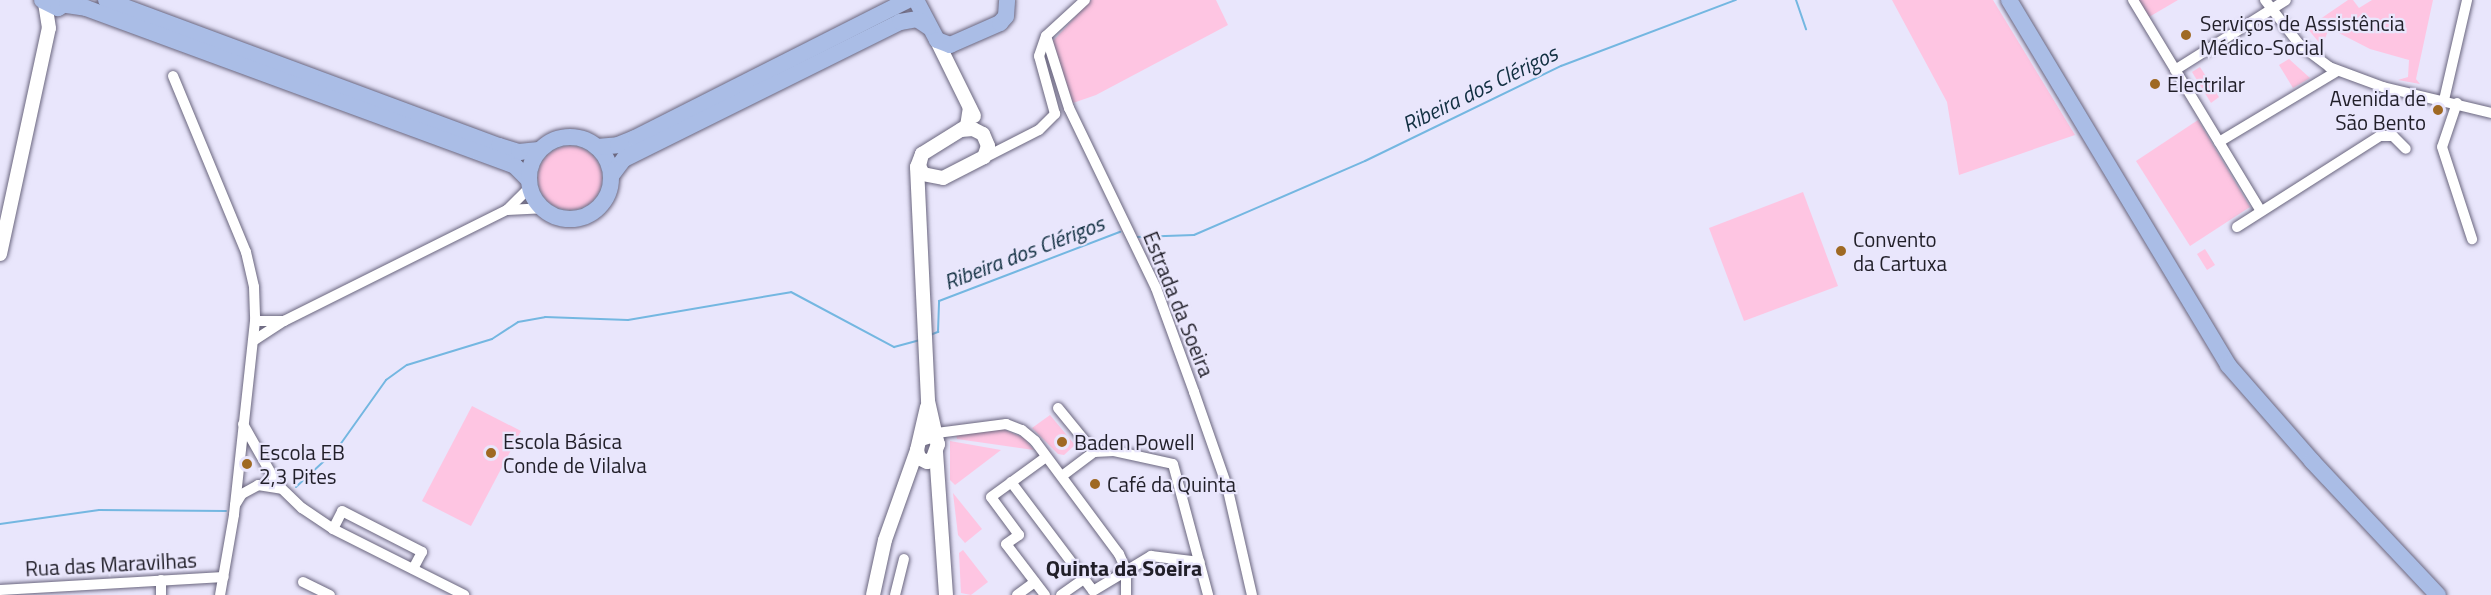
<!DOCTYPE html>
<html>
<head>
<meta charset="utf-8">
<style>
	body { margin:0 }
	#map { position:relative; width:2491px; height:595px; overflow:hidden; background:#e9e6fc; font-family:"Titillium Web",sans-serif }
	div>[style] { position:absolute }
	.green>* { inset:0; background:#fec5e2 }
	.round { border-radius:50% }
	.stream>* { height:2px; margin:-1px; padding:0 1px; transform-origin:1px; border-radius:1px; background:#74b7e1 }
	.roads { filter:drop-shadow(0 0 2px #6a667e) drop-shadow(0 0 2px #6a667e) }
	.minor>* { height:10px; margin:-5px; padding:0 5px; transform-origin:5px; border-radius:5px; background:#fff }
	.tertiary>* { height:14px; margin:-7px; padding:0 7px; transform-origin:7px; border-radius:7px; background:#fff }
	.primary>* { height:16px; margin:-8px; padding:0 8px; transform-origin:8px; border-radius:8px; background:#aabde6 }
	.primary>.ring { margin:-8px; padding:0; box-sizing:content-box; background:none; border:16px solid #aabde6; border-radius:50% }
	.dots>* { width:16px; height:16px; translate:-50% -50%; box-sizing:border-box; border:3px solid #e9e6fc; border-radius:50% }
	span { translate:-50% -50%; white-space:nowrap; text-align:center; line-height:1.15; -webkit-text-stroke:4.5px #e9e6fc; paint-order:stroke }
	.poi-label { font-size:21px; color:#211f29 }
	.left { translate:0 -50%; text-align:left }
	.right { translate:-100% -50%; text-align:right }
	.street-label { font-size:21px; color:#211f29 }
	.water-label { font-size:22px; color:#112f41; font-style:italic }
	.neighbourhood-label { font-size:22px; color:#211f29; font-weight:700 }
</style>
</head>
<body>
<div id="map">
	<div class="green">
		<div style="clip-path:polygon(1091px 0,1216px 0,1228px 25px,1096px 95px,1073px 103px,1053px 41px)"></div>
		<div style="clip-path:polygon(1892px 0,1993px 0,2075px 135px,1959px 175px,1947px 102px)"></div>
		<div style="clip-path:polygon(2138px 0,2178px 0,2149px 17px)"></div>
		<div style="clip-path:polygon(2348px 0,2353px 0,2359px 8px,2372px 0,2433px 0,2416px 79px,2420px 84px,2398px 80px,2408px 77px,2409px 60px,2370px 49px,2333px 30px,2328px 31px,2322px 46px,2307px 28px)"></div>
		<div style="clip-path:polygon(2289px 59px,2310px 78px,2293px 88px,2279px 65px)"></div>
		<div style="clip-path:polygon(2200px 67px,2219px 97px,2211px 103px,2192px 72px)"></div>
		<div style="clip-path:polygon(2198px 120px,2250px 207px,2190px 246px,2136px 161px)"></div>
		<div class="round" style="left:538px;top:146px;width:64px;height:64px"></div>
		<div style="clip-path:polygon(1803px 192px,1838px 286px,1744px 321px,1709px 228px)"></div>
		<div style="clip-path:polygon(2205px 249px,2215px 265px,2207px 270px,2197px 254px)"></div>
		<div style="clip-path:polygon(472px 406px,521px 431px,471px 526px,422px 501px)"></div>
		<div style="clip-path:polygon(1050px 415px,1075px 445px,1064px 455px,1058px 454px,1032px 428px)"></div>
		<div style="clip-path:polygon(1003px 429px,1024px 438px,1034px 450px,957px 439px,956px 434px)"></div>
		<div style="clip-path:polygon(950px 441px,1001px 450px,955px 485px,950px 480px)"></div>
		<div style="clip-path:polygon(953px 493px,982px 529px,965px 543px,958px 535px)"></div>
		<div style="clip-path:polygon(963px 550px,988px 582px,971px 595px,961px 593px,959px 553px)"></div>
	</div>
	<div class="stream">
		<div style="left:1796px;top:0;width:31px;rotate:71deg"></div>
		<div style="left:1137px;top:237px;width:57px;rotate:-2deg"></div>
		<div style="left:1194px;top:235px;width:186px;rotate:-23.4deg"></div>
		<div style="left:1365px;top:161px;width:218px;rotate:-25.9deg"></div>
		<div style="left:1561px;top:66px;width:187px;rotate:-20.7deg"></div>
		<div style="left:930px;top:335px;width:9px;rotate:-21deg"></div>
		<div style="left:938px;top:332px;width:31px;rotate:-88deg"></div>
		<div style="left:939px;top:301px;width:194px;rotate:-20.9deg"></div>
		<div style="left:296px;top:487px;width:56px;rotate:-42.8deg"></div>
		<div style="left:337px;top:449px;width:85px;rotate:-54.6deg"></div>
		<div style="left:386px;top:380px;width:26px;rotate:-36deg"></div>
		<div style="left:407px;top:365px;width:89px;rotate:-17deg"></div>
		<div style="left:492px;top:339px;width:31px;rotate:-33deg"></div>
		<div style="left:518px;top:322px;width:27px;rotate:-10deg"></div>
		<div style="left:545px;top:317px;width:83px;rotate:2.1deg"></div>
		<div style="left:628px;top:320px;width:165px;rotate:-9.7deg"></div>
		<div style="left:791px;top:292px;width:117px;rotate:28.1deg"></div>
		<div style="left:894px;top:347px;width:27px;rotate:-15deg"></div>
		<div style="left:0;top:524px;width:100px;rotate:-8deg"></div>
		<div style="left:99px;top:510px;width:127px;rotate:0.5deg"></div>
	</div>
	<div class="roads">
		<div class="minor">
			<div style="left:2133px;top:0;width:247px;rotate:58.8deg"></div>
			<div style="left:2265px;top:0;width:56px;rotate:52.3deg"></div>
			<div style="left:2299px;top:44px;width:38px;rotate:37deg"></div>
			<div style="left:2329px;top:67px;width:58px;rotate:20.3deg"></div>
			<div style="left:2383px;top:87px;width:111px;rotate:13.5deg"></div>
			<div style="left:1046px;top:36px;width:76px;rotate:72.3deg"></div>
			<div style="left:1069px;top:108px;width:200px;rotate:64.2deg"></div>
			<div style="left:1156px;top:288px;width:111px;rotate:69.9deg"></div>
			<div style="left:1194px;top:392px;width:100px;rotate:70.7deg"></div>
			<div style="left:1227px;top:486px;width:112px;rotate:77.1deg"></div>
			<div style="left:2175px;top:70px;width:131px;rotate:-32.2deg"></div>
			<div style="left:173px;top:76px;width:191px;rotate:67.5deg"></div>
			<div style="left:246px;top:252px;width:36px;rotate:77deg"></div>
			<div style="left:254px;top:287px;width:34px;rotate:88deg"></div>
			<div style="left:255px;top:321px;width:195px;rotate:96.2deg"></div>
			<div style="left:234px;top:515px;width:81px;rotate:99.9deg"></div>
			<div style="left:2444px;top:100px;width:103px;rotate:-77deg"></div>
			<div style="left:2457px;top:103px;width:46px;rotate:108.8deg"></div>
			<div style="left:2442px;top:147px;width:97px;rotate:71.9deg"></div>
			<div style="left:2219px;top:142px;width:138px;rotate:-31deg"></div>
			<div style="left:980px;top:160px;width:66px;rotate:-27deg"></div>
			<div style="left:1039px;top:130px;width:23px;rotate:-45deg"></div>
			<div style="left:1055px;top:114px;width:60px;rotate:-105.4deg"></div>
			<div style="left:1039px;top:56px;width:21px;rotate:-71deg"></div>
			<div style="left:1046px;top:36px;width:53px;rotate:-42.7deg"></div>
			<div style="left:507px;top:210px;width:35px;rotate:-3deg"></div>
			<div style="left:2237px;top:227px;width:169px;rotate:-32.5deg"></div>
			<div style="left:2380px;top:136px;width:13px"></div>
			<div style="left:2393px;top:136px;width:18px;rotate:45deg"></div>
			<div style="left:255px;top:321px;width:29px"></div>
			<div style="left:253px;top:341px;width:37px;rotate:-33deg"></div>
			<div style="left:284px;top:321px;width:249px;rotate:-26.5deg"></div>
			<div style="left:507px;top:210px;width:33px;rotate:-45deg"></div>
			<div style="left:1058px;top:408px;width:57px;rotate:50.7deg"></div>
			<div style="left:243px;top:424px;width:69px;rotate:60.5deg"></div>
			<div style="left:277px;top:484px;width:35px;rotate:44deg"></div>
			<div style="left:302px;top:508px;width:37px;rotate:34deg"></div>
			<div style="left:333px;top:529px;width:147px;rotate:26.7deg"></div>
			<div style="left:929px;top:434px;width:78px;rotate:-7.4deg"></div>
			<div style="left:1006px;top:424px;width:17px;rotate:21deg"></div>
			<div style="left:1022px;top:430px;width:17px;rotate:40deg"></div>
			<div style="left:1035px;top:441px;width:141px;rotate:53.4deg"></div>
			<div style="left:1119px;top:554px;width:17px;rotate:66deg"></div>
			<div style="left:1126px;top:570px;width:25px;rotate:90deg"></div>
			<div style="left:1062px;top:476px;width:40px;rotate:-37deg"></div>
			<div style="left:1094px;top:452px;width:20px;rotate:-3deg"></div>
			<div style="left:1114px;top:451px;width:60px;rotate:12.4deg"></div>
			<div style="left:1173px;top:464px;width:136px;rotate:75deg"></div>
			<div style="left:1011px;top:482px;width:136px;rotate:53deg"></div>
			<div style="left:1093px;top:591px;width:68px;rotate:-31.1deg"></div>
			<div style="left:1151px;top:556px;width:49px;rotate:7deg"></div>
			<div style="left:235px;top:505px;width:13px;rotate:-58deg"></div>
			<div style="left:242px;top:494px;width:18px;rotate:-29deg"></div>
			<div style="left:258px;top:485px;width:24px;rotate:9deg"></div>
			<div style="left:333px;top:529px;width:20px;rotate:-63deg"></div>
			<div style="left:342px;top:511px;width:90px;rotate:27.1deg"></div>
			<div style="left:422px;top:552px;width:19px;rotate:118deg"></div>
			<div style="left:161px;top:580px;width:15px;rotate:90deg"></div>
			<div style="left:303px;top:582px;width:30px;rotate:26deg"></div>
			<div style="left:0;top:590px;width:224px;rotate:-3.3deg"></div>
			<div style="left:895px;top:595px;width:37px;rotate:-76deg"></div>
			<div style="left:1017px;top:595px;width:22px;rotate:-36deg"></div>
			<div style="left:1045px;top:595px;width:64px;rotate:-127.4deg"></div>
			<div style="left:1006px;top:544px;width:16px;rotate:-35deg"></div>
			<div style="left:1019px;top:535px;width:47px;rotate:-126.4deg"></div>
			<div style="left:991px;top:497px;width:68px;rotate:-36deg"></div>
			<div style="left:1061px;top:595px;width:28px;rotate:-35deg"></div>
		</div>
		<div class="tertiary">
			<div style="left:935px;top:37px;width:88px;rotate:63.7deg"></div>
			<div style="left:961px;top:130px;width:12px;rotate:-5deg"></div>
			<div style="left:973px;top:129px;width:11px;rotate:27deg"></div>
			<div style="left:983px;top:134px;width:13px;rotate:67deg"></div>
			<div style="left:988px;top:146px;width:12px;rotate:110deg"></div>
			<div style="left:984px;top:157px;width:46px;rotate:152.9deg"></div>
			<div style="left:943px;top:178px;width:20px;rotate:-169deg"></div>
			<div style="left:923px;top:174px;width:9px;rotate:-117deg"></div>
			<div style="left:919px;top:166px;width:12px;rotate:-76deg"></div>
			<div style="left:922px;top:154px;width:53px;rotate:-31.9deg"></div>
			<div style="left:967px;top:126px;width:18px;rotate:-81deg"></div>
			<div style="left:922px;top:154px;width:14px;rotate:111deg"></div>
			<div style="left:917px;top:167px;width:234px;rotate:87.3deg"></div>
			<div style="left:928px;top:401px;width:41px;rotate:77.3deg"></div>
			<div style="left:0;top:254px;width:231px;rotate:-77.8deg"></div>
			<div style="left:49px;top:28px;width:25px;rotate:-99deg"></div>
			<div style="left:921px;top:439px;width:14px;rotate:-17deg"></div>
			<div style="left:934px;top:435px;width:10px;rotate:66deg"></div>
			<div style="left:938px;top:444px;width:15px;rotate:110deg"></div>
			<div style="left:933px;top:458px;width:7px;rotate:146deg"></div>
			<div style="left:927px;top:462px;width:9px;rotate:-153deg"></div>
			<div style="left:919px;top:458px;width:8px;rotate:-104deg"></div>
			<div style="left:917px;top:450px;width:44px;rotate:-76.9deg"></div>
			<div style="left:936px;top:452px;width:143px;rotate:86deg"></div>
			<div style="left:873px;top:595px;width:56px;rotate:-77.7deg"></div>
			<div style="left:885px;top:540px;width:96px;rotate:-70.4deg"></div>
		</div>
		<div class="primary">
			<div style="left:42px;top:0;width:18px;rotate:27deg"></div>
			<div style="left:58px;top:8px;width:16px;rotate:-30deg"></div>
			<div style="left:106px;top:0;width:419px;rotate:20.4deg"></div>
			<div style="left:499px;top:146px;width:21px;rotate:17deg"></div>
			<div style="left:519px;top:152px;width:20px;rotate:-6deg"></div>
			<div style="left:916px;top:0;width:45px;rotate:62.3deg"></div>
			<div style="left:937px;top:40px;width:14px;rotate:21deg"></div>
			<div style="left:950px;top:45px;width:55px;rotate:-23.7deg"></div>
			<div style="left:1000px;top:23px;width:9px;rotate:-49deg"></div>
			<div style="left:1006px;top:16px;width:16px;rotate:-86deg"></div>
			<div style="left:2009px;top:0;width:426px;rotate:59deg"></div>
			<div style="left:2228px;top:365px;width:128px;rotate:48.8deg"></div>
			<div style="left:2312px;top:461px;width:184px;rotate:46.8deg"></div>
			<div style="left:67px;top:5px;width:19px;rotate:9deg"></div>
			<div style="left:86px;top:8px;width:457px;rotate:20.2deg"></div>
			<div style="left:515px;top:166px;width:18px;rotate:45deg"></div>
			<div class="ring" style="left:529px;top:137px;width:66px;height:66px"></div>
			<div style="left:597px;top:147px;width:21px;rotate:-5deg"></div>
			<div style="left:618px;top:145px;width:18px;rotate:-22deg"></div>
			<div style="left:635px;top:138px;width:306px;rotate:-26.8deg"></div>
			<div style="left:611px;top:176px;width:21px;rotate:-53deg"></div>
			<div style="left:624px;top:159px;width:308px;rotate:-26.4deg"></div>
			<div style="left:900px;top:22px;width:17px;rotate:-10deg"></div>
			<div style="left:917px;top:19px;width:14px;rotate:34deg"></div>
		</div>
	</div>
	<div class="dots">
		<div style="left:2186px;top:35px;background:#9f6923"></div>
		<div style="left:2155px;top:84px;background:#9f6923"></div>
		<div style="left:2438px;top:110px;background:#9f6923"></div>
		<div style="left:1841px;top:251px;background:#9f6923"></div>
		<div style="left:1062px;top:442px;background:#9f6923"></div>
		<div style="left:491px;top:453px;background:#9f6923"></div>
		<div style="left:247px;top:464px;background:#9f6923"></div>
		<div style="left:1095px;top:484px;background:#9f6923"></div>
	</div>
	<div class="poi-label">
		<span class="left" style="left:2200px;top:35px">Serviços de Assistência<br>Médico-Social</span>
		<span class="left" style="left:2167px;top:84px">Electrilar</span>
		<span class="right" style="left:2426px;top:110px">Avenida de<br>São Bento</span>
		<span class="left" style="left:1853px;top:251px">Convento<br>da Cartuxa</span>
		<span class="left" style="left:503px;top:453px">Escola Básica<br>Conde de Vilalva</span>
		<span class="left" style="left:1074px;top:442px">Baden Powell</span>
		<span class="left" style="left:259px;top:464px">Escola EB<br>2,3 Pites</span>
		<span class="left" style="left:1107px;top:484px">Café da Quinta</span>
	</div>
	<div class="street-label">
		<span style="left:1179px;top:304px;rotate:68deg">Estrada da Soeira</span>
		<span style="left:111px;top:564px;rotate:-3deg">Rua das Maravilhas</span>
	</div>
	<div class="water-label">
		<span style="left:1480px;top:89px;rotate:-26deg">Ribeira dos Clérigos</span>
		<span style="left:1024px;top:253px;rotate:-21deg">Ribeira dos Clérigos</span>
	</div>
	<div class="neighbourhood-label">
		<span style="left:1124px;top:569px">Quinta da Soeira</span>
	</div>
</div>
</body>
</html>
